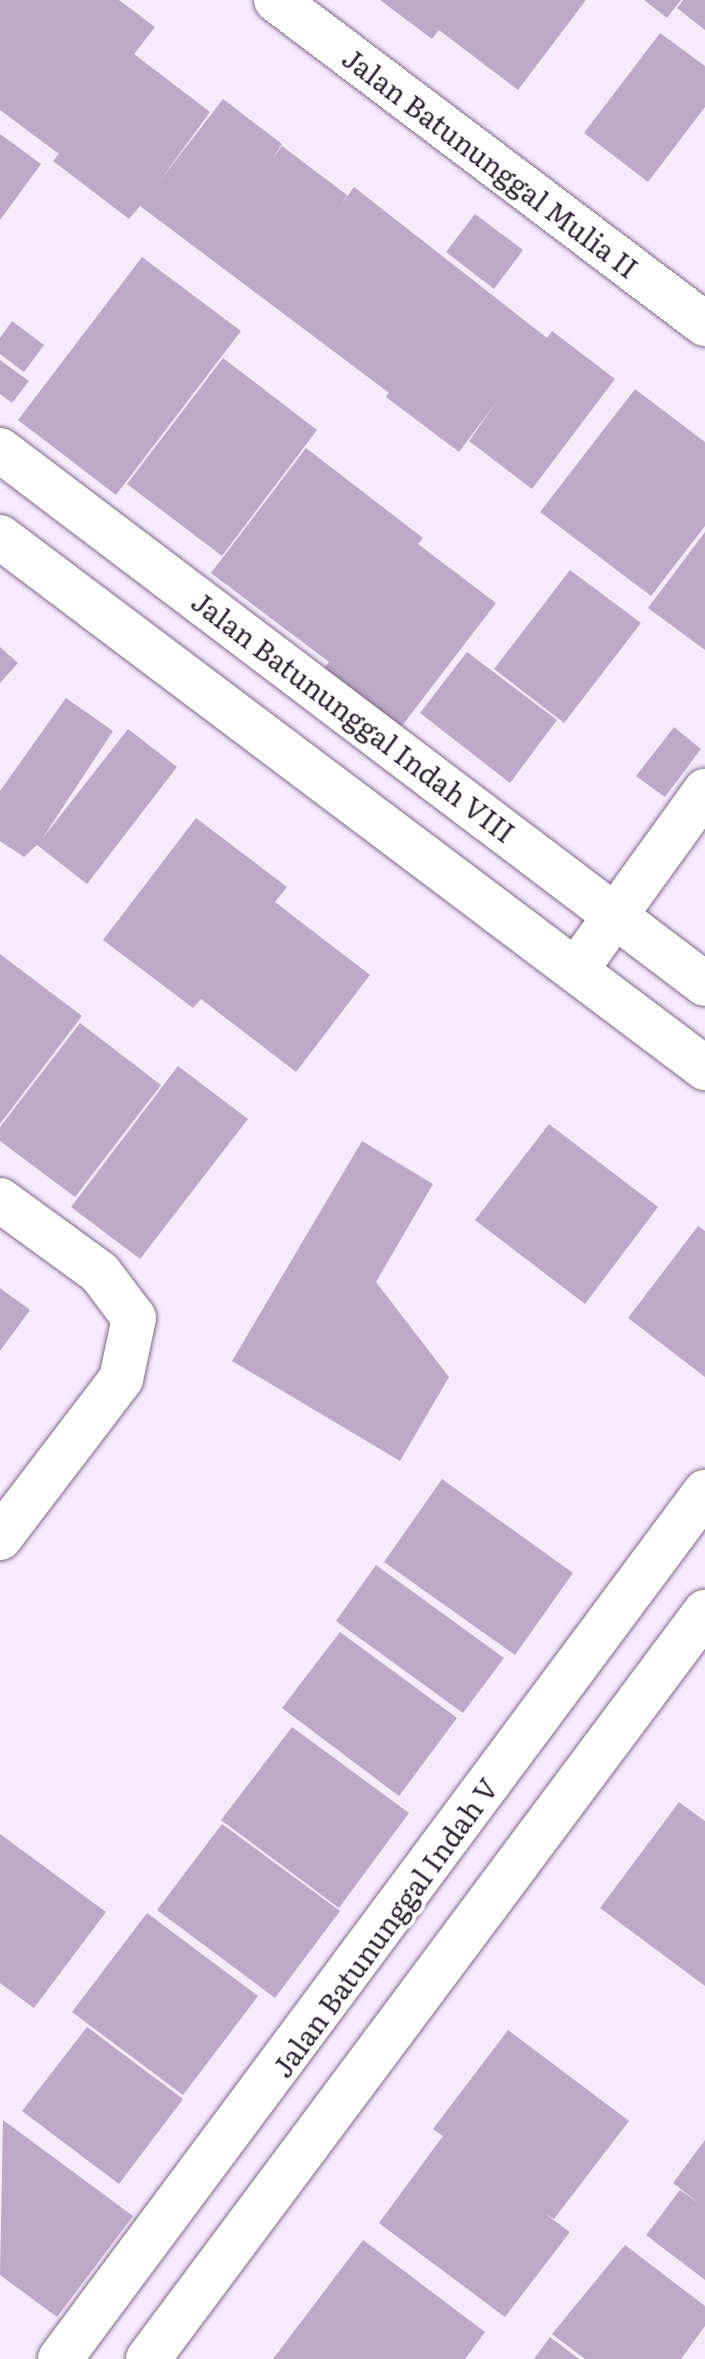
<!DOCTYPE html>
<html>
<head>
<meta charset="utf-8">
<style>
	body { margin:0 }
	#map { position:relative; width:705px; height:2359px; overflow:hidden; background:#f6eafc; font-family:Literata,serif }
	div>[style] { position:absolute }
	.building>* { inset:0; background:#bda9c7 }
	.roads { filter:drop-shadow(0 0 2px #7d6b86) drop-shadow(0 0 2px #7d6b86) }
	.minor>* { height:44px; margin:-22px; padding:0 22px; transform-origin:22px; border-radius:22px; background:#fff }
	span { translate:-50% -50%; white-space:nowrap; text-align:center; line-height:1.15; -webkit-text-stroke:8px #fff; paint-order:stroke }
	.street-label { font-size:28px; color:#2e2632 }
</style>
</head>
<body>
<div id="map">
	<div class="building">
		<div style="clip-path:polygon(0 0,119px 0,155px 27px,134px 54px,210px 112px,159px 182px,223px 99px,282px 144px,272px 159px,282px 146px,347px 195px,342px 203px,354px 187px,547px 338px,552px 331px,615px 379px,532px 489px,469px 441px,498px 400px,459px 452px,386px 397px,389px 393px,140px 206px,129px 219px,53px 161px,59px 154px,0 110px)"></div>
		<div style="clip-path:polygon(380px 0,586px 0,518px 90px,439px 30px,432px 39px)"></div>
		<div style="clip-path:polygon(644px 0,681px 0,667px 18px)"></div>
		<div style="clip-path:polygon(683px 0,705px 0,705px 30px,677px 8px)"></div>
		<div style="clip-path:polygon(660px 33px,705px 66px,705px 107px,648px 182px,584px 133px)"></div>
		<div style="clip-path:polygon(0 134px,41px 164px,0 220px)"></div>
		<div style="clip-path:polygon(475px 214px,523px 250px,494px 289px,446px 252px)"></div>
		<div style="clip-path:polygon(142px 257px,241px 331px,116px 495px,18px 420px)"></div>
		<div style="clip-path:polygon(12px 321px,44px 345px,24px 372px,0 354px,0 338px)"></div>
		<div style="clip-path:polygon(223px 358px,317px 430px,222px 556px,127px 484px)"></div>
		<div style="clip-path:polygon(0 360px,29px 381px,12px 403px,0 394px)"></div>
		<div style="clip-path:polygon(635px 389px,705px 442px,705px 526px,651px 596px,540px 512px)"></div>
		<div style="clip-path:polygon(306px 448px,423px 538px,418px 544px,496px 603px,398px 731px,320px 673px,329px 662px,211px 573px)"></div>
		<div style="clip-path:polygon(705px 532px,705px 650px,648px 608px)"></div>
		<div style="clip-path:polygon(570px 570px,641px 623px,564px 723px,494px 669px)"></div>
		<div style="clip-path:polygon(0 647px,18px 663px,0 683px)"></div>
		<div style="clip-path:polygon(467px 652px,557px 720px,510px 783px,420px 713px)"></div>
		<div style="clip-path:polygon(66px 698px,113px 731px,42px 839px,128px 729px,177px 767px,87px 884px,37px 845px,24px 857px,0 841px,0 791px)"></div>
		<div style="clip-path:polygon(674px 727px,701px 749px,665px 797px,636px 776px)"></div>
		<div style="clip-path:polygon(196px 818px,287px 887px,275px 902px,370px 975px,296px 1072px,201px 999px,193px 1008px,103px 940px)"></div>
		<div style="clip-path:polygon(0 954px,82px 1016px,0 1124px)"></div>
		<div style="clip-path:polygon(80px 1023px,161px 1085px,75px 1197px,0 1141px,0 1127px)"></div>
		<div style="clip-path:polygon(178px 1066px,248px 1119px,140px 1259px,71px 1207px)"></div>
		<div style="clip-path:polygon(549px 1124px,658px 1207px,585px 1304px,475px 1220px)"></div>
		<div style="clip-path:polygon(362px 1141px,433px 1184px,376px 1282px,449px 1377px,400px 1461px,232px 1361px)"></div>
		<div style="clip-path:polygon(698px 1226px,705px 1231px,705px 1377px,628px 1318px)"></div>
		<div style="clip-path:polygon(0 1288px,30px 1310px,0 1351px)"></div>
		<div style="clip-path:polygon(442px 1479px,573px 1573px,515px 1655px,384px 1562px)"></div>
		<div style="clip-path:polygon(376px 1565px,504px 1658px,463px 1713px,336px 1621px)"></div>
		<div style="clip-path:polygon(340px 1632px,457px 1718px,399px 1796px,282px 1708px)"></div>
		<div style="clip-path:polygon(292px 1727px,409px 1813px,339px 1908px,221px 1820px)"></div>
		<div style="clip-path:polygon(679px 1802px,705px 1821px,705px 1986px,600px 1908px)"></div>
		<div style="clip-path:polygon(222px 1824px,340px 1911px,275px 1998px,157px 1910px)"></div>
		<div style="clip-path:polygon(0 1834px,106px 1912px,34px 2008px,0 1983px)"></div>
		<div style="clip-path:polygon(147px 1913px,258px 1996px,183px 2095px,72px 2012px)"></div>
		<div style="clip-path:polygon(87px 2027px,183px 2099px,119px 2184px,22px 2111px)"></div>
		<div style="clip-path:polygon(508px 2030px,629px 2121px,554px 2219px,544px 2213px,570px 2232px,505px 2317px,379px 2223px,443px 2136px,433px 2129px)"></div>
		<div style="clip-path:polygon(3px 2120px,133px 2216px,57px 2317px,0 2275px)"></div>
		<div style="clip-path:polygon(705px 2140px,705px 2280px,646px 2235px,680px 2190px,700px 2204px,673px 2183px)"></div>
		<div style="clip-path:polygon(363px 2240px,485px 2332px,465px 2359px,273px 2359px)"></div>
		<div style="clip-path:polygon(625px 2245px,705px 2306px,705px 2326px,681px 2359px,585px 2359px,552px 2334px)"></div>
		<div style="clip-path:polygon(550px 2337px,579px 2359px,534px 2359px)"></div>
	</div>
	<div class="roads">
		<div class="minor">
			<div style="left:276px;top:0;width:538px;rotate:37.06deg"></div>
			<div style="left:0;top:450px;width:884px;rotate:37.14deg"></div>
			<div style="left:0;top:537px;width:883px;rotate:36.99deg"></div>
			<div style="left:576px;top:970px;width:221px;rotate:-54.2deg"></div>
			<div style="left:0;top:1200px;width:124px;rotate:36.1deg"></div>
			<div style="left:100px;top:1273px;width:56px;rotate:52.9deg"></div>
			<div style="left:134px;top:1318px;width:62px;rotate:102deg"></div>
			<div style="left:121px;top:1379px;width:200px;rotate:127.3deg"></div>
			<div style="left:60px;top:2359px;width:1081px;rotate:-53.35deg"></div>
			<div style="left:148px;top:2359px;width:932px;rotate:-53.29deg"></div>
		</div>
	</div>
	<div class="street-label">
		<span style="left:491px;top:162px;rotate:37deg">Jalan Batununggal Mulia II</span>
		<span style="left:354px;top:716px;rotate:37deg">Jalan Batununggal Indah VIII</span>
		<span style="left:384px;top:1927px;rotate:-54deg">Jalan Batununggal Indah V</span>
	</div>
</div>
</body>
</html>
